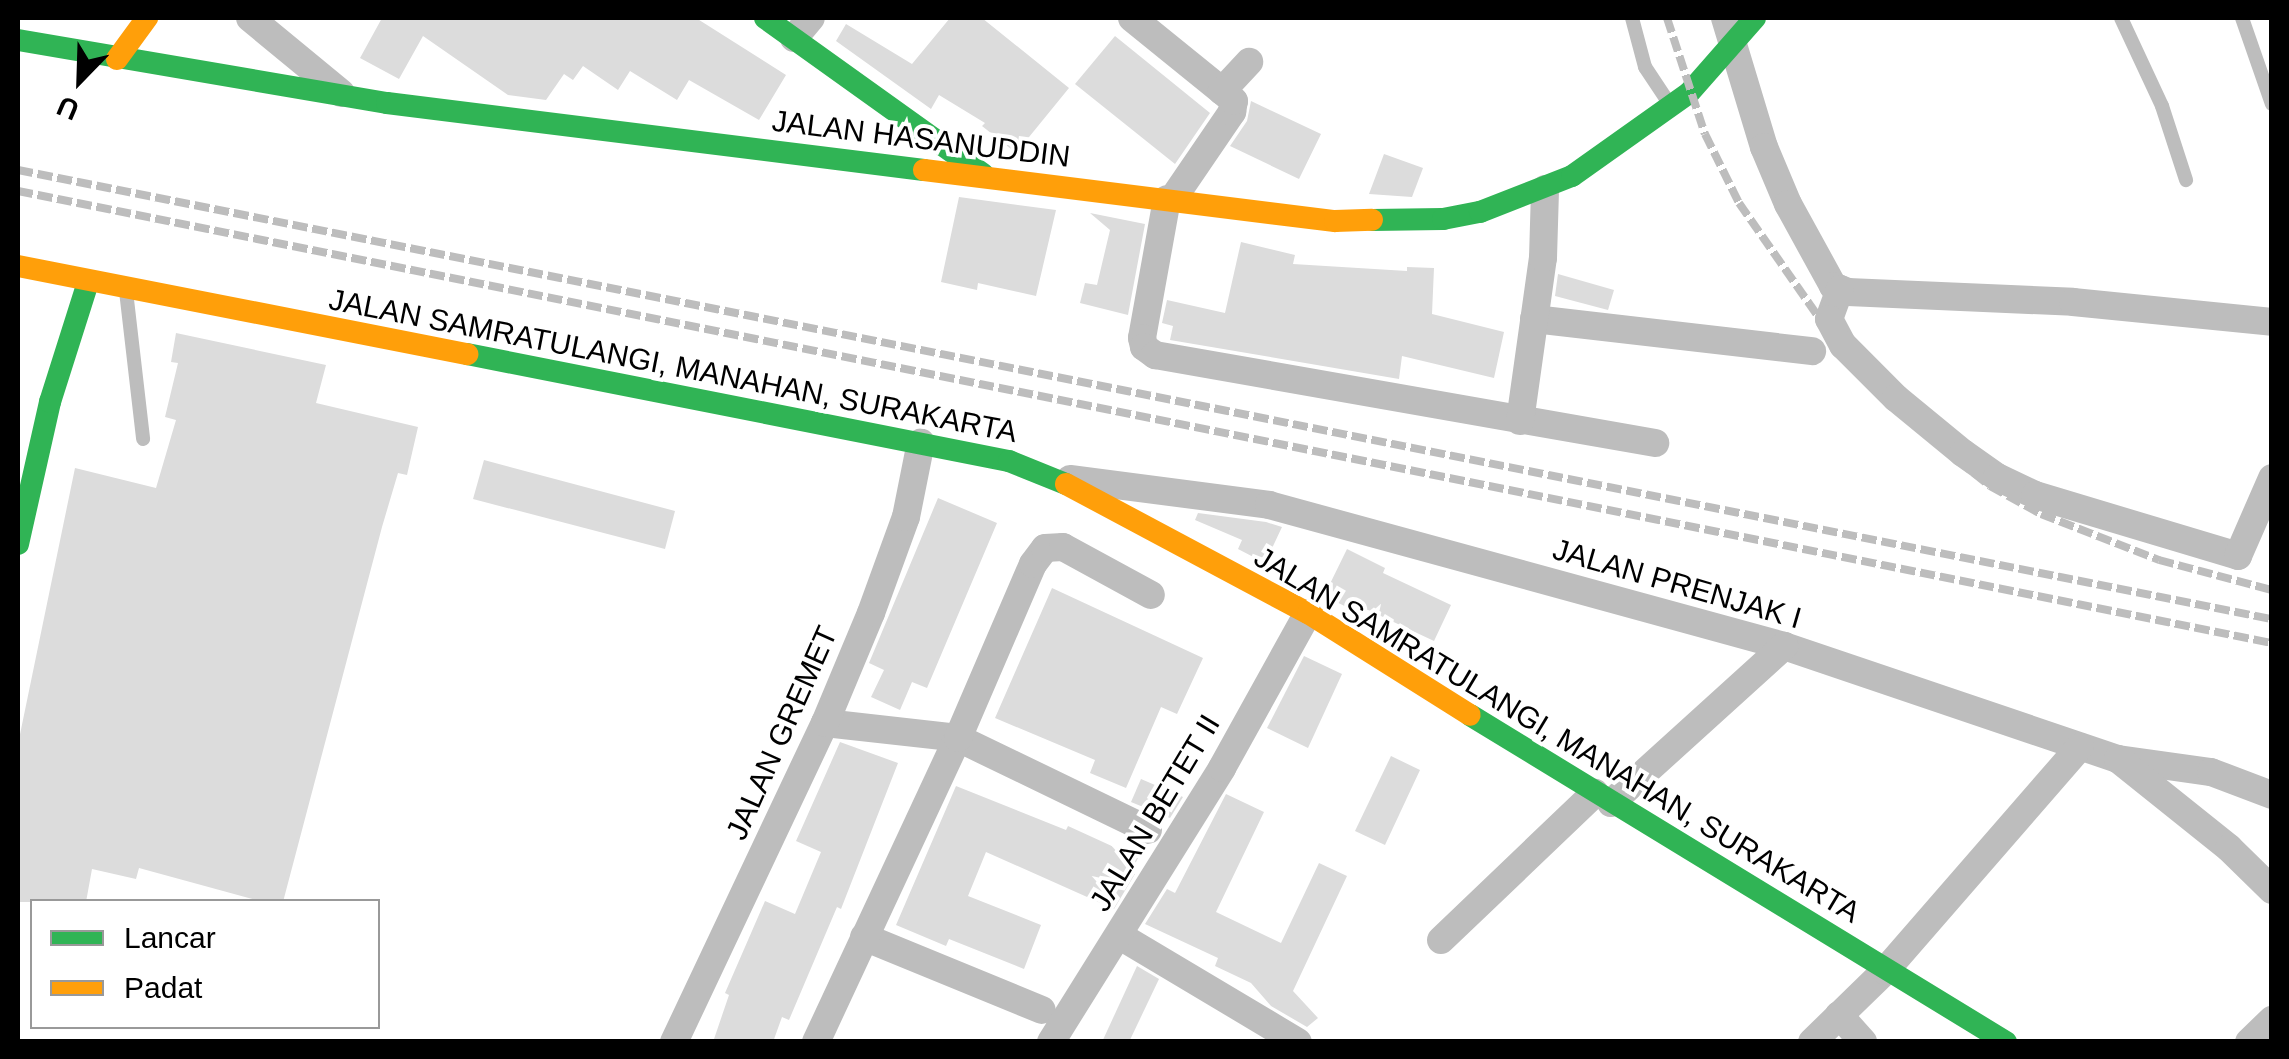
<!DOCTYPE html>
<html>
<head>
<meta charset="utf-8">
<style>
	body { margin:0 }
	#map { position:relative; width:2289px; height:1059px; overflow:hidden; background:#fff; font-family:Helvetica,sans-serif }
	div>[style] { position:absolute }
	.building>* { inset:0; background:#dcdcdc }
	.lane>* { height:14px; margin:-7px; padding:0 7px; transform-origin:7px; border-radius:7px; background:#bdbdbd }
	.street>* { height:28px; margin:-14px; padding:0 14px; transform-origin:14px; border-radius:14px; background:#bdbdbd }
	.fast>* { height:22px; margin:-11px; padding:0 11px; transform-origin:11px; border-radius:11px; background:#30b455 }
	.slow>* { height:22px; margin:-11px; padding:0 11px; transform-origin:11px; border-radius:11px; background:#ff9f0a }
	.rail>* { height:8px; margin-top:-4px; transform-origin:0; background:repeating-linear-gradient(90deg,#bdbdbd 0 15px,transparent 0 20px) }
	span { translate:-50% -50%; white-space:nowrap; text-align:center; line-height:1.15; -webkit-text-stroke:8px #fff; paint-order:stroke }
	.street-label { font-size:30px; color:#000 }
	.frame { position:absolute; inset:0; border:20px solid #000; pointer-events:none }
	.legend { position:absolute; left:30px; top:899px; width:350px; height:130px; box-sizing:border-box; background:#fff; border:2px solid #999; margin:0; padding:12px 18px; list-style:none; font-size:30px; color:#000 }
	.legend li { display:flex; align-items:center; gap:20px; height:50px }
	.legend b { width:50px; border:2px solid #999 }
	.north { position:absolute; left:30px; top:30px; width:100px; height:100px; -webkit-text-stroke:8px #fff; paint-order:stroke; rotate:203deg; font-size:28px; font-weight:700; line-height:40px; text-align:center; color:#000 }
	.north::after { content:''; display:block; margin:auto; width:35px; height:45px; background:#000; clip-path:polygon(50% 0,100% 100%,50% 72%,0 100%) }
</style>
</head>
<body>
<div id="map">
	<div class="building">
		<div style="clip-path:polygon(382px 18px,696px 18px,786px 75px,759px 120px,689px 80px,677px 100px,630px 71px,618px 90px,583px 66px,573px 80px,564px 74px,546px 100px,508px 95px,423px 36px,399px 79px,360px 58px)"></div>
		<div style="clip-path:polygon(950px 18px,982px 18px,1069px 88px,1016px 153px,982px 126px,985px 123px,939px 95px,931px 109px,836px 41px,846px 24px,912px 64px)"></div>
		<div style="clip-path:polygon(1115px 36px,1210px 113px,1175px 164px,1075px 84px)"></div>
		<div style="clip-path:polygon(1251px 101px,1321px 134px,1299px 179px,1230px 146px,1247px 121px)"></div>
		<div style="clip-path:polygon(1384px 154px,1423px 168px,1412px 197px,1369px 194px)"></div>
		<div style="clip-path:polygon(959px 197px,1056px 210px,1036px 296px,978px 283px,977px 290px,941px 282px)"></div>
		<div style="clip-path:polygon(1090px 213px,1145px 224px,1128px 315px,1080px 303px,1085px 283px,1097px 285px,1110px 230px)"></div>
		<div style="clip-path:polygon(1241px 242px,1295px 255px,1293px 264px,1407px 271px,1407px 267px,1434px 268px,1432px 314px,1504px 332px,1494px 378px,1402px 356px,1399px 379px,1170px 340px,1173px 326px,1162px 323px,1167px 300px,1225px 313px)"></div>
		<div style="clip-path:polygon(1558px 274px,1614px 290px,1608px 310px,1555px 296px)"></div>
		<div style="clip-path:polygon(176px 333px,326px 365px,316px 403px,418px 427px,407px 475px,398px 473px,382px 527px,283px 902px,263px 902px,139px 868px,136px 879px,92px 869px,86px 902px,18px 902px,18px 744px,75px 468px,156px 488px,176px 420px,165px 417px,178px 363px,171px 362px)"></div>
		<div style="clip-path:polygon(484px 460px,675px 511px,665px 549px,473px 499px)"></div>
		<div style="clip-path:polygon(938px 498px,997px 523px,927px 688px,912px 682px,900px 710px,871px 697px,884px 670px,869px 663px)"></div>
		<div style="clip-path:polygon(1198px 513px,1266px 522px,1282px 527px,1265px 563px,1238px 549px,1242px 540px,1195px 520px)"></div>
		<div style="clip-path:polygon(1347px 549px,1385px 568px,1383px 573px,1451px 605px,1434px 641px,1366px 609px,1363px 615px,1324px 596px)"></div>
		<div style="clip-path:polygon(1052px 588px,1203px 658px,1177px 714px,1161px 707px,1126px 788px,1090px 773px,1095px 760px,995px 718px)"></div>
		<div style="clip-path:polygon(1304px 656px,1342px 674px,1308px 748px,1267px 728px)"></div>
		<div style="clip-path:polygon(840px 742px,898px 763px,841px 909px,837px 907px,789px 1020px,782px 1017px,773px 1042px,713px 1042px,729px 995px,725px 993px,765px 901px,795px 914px,821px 852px,796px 841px)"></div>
		<div style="clip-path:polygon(1391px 756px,1420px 770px,1385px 845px,1355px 831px)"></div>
		<div style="clip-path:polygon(1141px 779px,1183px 797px,1170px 818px,1131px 802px)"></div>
		<div style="clip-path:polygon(956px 786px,1066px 830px,1068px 826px,1138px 858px,1131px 872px,1135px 874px,1114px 909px,986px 852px,968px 896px,1041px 925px,1024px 969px,949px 939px,946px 946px,896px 925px)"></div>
		<div style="clip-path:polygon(1226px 794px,1264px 812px,1216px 912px,1281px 943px,1319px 863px,1347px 876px,1293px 991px,1318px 1018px,1307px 1027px,1271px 1006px,1251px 983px,1215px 966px,1218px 958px,1145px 924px,1167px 889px,1175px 893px)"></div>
		<div style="clip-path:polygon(1137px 966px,1159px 979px,1129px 1042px,1102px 1042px)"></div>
	</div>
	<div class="lane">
		<div style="left:1632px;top:18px;width:51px;rotate:75.1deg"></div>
		<div style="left:1645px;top:67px;width:43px;rotate:56.3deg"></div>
		<div style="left:2121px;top:18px;width:97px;rotate:65deg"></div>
		<div style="left:2162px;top:106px;width:78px;rotate:72deg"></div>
		<div style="left:2242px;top:18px;width:91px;rotate:70.8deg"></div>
		<div style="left:126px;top:291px;width:149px;rotate:83.4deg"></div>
	</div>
	<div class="street">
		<div style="left:250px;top:18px;width:118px;rotate:39.5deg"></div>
		<div style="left:1132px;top:18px;width:116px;rotate:39deg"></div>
		<div style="left:1222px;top:91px;width:40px;rotate:-47deg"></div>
		<div style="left:1725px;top:18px;width:135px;rotate:73.2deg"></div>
		<div style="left:1764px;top:147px;width:62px;rotate:67.2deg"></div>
		<div style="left:1788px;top:204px;width:94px;rotate:61.2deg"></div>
		<div style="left:1833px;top:286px;width:16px;rotate:22deg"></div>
		<div style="left:1848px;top:292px;width:225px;rotate:2.5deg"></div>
		<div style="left:2073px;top:302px;width:200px;rotate:5.7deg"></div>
		<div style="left:794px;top:38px;width:26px;rotate:-50deg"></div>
		<div style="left:1167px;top:199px;width:141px;rotate:100.2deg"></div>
		<div style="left:1142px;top:338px;width:9px;rotate:77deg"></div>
		<div style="left:1144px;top:347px;width:14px;rotate:36deg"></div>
		<div style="left:1155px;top:355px;width:508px;rotate:9.98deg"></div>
		<div style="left:1172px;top:200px;width:107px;rotate:-55.7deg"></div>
		<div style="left:1232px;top:112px;width:11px;rotate:-80deg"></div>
		<div style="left:1234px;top:101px;width:16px;rotate:-140deg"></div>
		<div style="left:1840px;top:289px;width:32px;rotate:110deg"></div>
		<div style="left:1829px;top:319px;width:30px;rotate:62deg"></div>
		<div style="left:1843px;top:345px;width:75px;rotate:45deg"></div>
		<div style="left:1896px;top:398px;width:87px;rotate:39.4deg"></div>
		<div style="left:1963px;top:453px;width:42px;rotate:35.2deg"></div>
		<div style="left:1997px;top:477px;width:42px;rotate:25.3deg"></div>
		<div style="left:2035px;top:495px;width:212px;rotate:16.7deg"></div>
		<div style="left:2238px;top:556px;width:85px;rotate:-66.4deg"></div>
		<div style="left:1534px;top:319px;width:280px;rotate:6.6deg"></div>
		<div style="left:1520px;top:421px;width:165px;rotate:-82deg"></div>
		<div style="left:1543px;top:258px;width:69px;rotate:-88.3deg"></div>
		<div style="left:1070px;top:479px;width:201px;rotate:7.4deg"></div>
		<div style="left:1269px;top:505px;width:534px;rotate:15.31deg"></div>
		<div style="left:1784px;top:646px;width:353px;rotate:18.7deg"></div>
		<div style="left:2118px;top:759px;width:94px;rotate:8deg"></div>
		<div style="left:2211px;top:772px;width:65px;rotate:20.7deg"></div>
		<div style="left:825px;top:723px;width:134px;rotate:6.4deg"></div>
		<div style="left:958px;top:738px;width:211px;rotate:25.8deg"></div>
		<div style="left:2118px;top:759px;width:142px;rotate:38.7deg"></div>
		<div style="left:2229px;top:848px;width:60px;rotate:44.3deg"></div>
		<div style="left:1611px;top:803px;width:234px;rotate:-42.2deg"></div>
		<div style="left:1120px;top:936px;width:207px;rotate:30.8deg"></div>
		<div style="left:864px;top:937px;width:192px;rotate:22.3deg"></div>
		<div style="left:1441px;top:940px;width:213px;rotate:-43.7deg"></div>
		<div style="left:1839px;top:1015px;width:36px;rotate:48deg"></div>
		<div style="left:674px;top:1042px;width:353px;rotate:-64.7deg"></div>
		<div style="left:825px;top:723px;width:119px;rotate:-67.3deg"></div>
		<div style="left:871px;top:613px;width:102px;rotate:-70deg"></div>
		<div style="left:906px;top:517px;width:76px;rotate:-78.7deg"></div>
		<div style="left:816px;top:1042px;width:336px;rotate:-65deg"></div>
		<div style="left:958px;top:738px;width:189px;rotate:-66.7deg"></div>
		<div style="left:1033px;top:564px;width:20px;rotate:-53deg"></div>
		<div style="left:1045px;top:548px;width:18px;rotate:-3deg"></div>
		<div style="left:1063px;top:547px;width:100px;rotate:28.6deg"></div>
		<div style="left:1051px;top:1042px;width:323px;rotate:-58deg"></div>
		<div style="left:1222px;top:768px;width:177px;rotate:-61deg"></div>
		<div style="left:1812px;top:1042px;width:102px;rotate:-44.2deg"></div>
		<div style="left:1885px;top:971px;width:297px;rotate:-49deg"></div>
		<div style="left:2249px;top:1042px;width:32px;rotate:-44deg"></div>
	</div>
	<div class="fast">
		<div style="left:765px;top:18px;width:268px;rotate:35.6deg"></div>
		<div style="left:18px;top:40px;width:374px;rotate:9.7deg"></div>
		<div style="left:387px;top:103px;width:541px;rotate:7.11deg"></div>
		<div style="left:1372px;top:220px;width:71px;rotate:-0.8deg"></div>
		<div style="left:1443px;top:219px;width:38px;rotate:-11deg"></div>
		<div style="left:1480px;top:212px;width:99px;rotate:-21.4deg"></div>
		<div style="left:1572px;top:176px;width:143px;rotate:-35.4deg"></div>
		<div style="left:1689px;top:93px;width:100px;rotate:-48.7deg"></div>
		<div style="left:467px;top:354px;width:552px;rotate:11.17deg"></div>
		<div style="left:1009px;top:461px;width:61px;rotate:22deg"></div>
		<div style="left:18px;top:544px;width:146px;rotate:-77.3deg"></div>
		<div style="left:50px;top:402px;width:126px;rotate:-72.4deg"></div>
		<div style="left:1470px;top:715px;width:628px;rotate:31.39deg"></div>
	</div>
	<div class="slow">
		<div style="left:117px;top:59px;width:51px;rotate:-53.8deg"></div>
		<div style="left:924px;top:170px;width:414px;rotate:7.1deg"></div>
		<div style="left:1335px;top:221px;width:37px;rotate:-2deg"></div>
		<div style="left:18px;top:266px;width:458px;rotate:11.1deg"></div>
		<div style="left:1066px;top:484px;width:274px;rotate:28.1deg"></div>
		<div style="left:1308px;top:613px;width:191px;rotate:32.2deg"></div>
	</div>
	<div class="rail">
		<div style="left:1667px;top:18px;width:122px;rotate:71.9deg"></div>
		<div style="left:1705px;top:134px;width:77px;rotate:63.8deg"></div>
		<div style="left:1739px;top:203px;width:201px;rotate:55.1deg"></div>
		<div style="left:1854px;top:368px;width:59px;rotate:45deg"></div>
		<div style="left:1896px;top:410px;width:121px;rotate:39deg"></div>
		<div style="left:1990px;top:486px;width:58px;rotate:28.8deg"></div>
		<div style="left:2041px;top:514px;width:127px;rotate:21.3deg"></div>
		<div style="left:2159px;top:560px;width:117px;rotate:14.9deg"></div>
		<div style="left:18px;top:170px;width:2298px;rotate:11.27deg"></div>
		<div style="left:18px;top:191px;width:2299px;rotate:11.34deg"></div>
	</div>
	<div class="street-label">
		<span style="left:921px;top:139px;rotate:7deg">JALAN HASANUDDIN</span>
		<span style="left:673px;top:366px;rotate:11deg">JALAN SAMRATULANGI, MANAHAN, SURAKARTA</span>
		<span style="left:1677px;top:584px;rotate:16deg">JALAN PRENJAK I</span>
		<span style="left:782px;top:733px;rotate:-66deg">JALAN GREMET</span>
		<span style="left:1557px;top:735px;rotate:31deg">JALAN SAMRATULANGI, MANAHAN, SURAKARTA</span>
		<span style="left:1155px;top:813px;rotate:-59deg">JALAN BETET II</span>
	</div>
	<div class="frame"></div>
	<ul class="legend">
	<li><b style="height:12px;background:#30b455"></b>Lancar</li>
	<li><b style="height:12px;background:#ff9f0a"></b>Padat</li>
	</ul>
	<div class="north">U</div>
</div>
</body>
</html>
